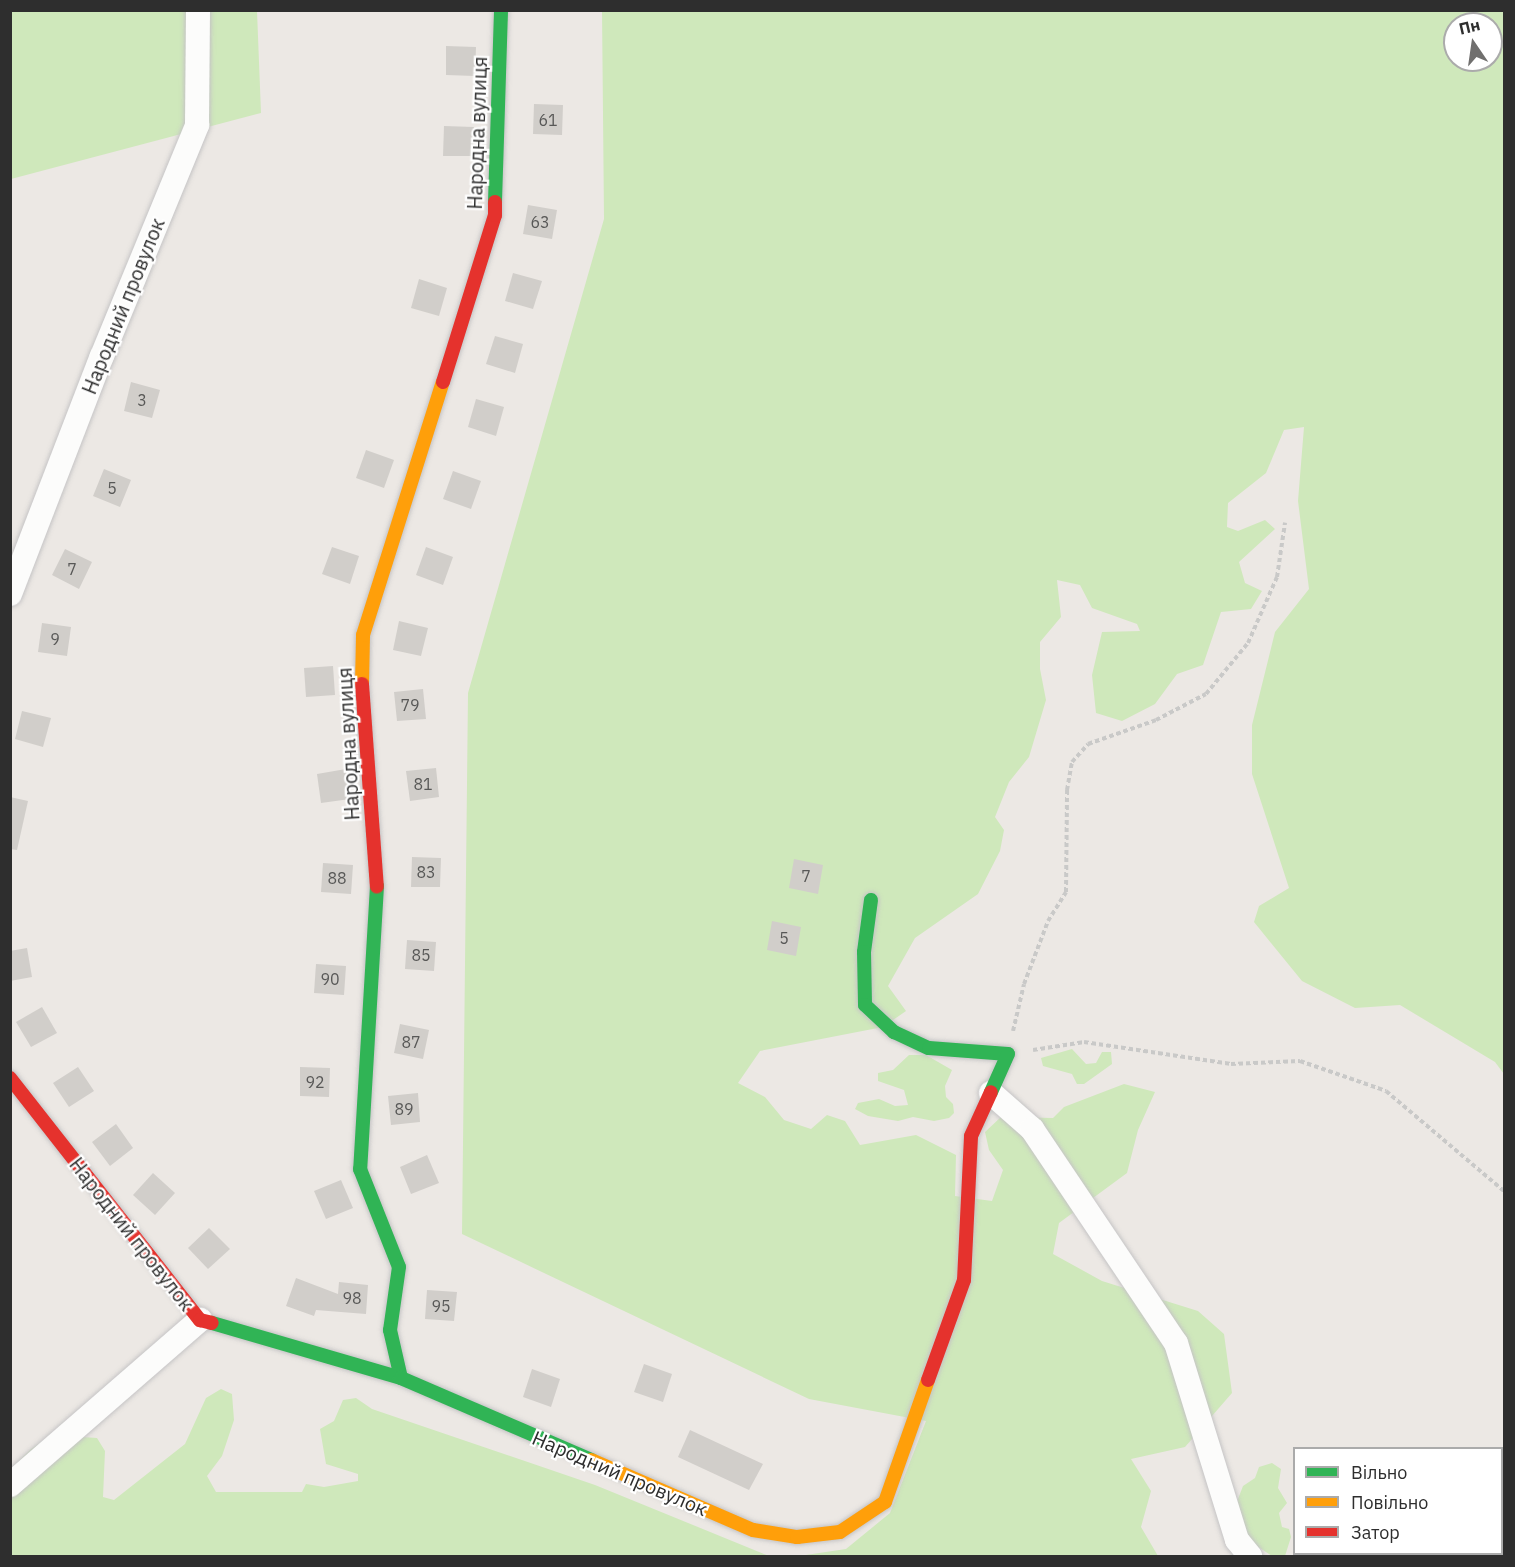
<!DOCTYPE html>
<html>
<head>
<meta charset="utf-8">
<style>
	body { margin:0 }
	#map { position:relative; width:1515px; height:1567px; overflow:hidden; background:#ece8e4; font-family:"IBM Plex Sans",sans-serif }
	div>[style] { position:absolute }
	.green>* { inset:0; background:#cfe8bb }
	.building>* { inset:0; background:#d1ceca }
	.path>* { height:4px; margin-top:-2px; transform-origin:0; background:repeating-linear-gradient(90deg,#c9c9c8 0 4.5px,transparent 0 7.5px) }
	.roads { filter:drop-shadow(0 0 2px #c5c4c5) drop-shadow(0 0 2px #c5c4c5) }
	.street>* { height:24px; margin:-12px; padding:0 12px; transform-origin:12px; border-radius:12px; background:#fcfcfb }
	.fast>* { height:14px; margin:-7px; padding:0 7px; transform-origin:7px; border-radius:7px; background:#30b455 }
	.slow>* { height:14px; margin:-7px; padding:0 7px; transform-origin:7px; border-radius:7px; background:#ff9f0a }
	.jam>* { height:14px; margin:-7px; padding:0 7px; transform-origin:7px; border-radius:7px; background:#e5322d }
	span { translate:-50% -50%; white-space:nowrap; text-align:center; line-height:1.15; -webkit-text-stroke:4.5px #fff; paint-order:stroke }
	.number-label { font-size:16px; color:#585857 }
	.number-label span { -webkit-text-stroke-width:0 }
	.street-label { font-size:20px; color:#2e2e2e }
	.frame { position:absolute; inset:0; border:12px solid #2e2e2e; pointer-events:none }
	.legend { position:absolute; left:1293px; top:1447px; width:210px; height:108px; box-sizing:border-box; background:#fff; border:2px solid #ababab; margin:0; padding:8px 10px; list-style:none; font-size:18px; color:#2e2e2e }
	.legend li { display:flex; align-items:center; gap:12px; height:30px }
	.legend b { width:30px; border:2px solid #ababab }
	.north { position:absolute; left:1443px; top:12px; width:60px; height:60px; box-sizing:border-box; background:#fff; border:2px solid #ababab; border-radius:50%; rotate:347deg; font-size:16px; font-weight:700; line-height:24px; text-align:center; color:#2e2e2e }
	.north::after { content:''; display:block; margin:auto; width:21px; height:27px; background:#706f6e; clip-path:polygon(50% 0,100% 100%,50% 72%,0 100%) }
</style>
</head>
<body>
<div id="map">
	<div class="green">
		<div style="clip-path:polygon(11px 11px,257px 11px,261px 113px,11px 179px)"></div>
		<div style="clip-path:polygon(evenodd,602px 11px,1504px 11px,1504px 1074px,1495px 1062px,1400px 1005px,1355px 1008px,1302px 981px,1254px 922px,1259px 906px,1289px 888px,1252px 774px,1252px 725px,1275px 632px,1309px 589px,1298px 501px,1304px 427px,1284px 430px,1266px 473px,1228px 503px,1227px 527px,1238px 531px,1265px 520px,1275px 529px,1239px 562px,1245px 583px,1262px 591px,1251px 609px,1221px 612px,1203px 665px,1177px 674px,1155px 704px,1122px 721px,1096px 713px,1092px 675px,1102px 632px,1140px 631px,1137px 624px,1092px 608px,1080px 585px,1057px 580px,1061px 617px,1040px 642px,1040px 669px,1046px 700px,1029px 757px,1009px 782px,995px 817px,1004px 830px,1000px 851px,978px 894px,915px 938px,888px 986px,906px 1011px,883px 1027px,760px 1051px,738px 1083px,765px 1097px,784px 1120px,811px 1129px,827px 1115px,845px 1121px,860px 1145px,916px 1135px,956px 1155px,955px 1196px,992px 1201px,1003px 1170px,989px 1150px,985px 1132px,1001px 1117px,1053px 1118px,1064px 1107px,1124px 1084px,1155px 1092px,1138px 1130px,1127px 1173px,1059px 1223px,1053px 1254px,1102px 1281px,1198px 1311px,1224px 1334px,1232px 1393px,1185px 1447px,1131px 1459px,1151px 1491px,1141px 1527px,1158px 1556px,799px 1556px,846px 1549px,890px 1513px,926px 1421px,809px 1399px,462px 1234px,468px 693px,604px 219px,602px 11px,1455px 24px,1491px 24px,1491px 60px,1455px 60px,1455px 24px)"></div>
		<div style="clip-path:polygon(1072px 1049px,1086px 1064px,1096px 1063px,1102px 1052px,1111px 1052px,1112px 1064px,1084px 1084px,1077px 1084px,1072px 1074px,1043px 1066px,1041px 1058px)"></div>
		<div style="clip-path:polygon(909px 1055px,926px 1055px,952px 1070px,945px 1086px,946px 1097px,953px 1104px,954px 1113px,949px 1118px,934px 1121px,913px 1117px,898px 1121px,868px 1116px,855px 1109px,858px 1103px,879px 1099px,895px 1106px,908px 1105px,904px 1090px,878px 1081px,878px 1073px,893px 1070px)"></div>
		<div style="clip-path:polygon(221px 1389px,232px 1394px,234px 1420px,222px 1456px,207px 1476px,216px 1492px,302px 1492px,306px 1484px,324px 1487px,358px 1481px,358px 1474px,326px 1464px,320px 1429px,334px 1421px,343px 1400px,356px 1398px,372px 1409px,595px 1485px,769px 1556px,11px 1556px,11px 1469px,31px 1449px,52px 1435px,97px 1438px,105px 1451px,103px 1497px,114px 1500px,185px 1444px,206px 1398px)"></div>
		<div style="clip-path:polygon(1272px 1463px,1281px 1469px,1278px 1488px,1287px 1503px,1279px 1513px,1282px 1527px,1289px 1529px,1291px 1537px,1285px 1556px,1272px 1556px,1240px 1535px,1233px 1512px,1243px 1486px,1255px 1478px,1259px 1467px)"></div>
	</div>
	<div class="building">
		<div style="clip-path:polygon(446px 46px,476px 47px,475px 76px,446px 75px)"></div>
		<div style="clip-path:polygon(534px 104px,563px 105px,562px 135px,533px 134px)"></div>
		<div style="clip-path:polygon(444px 126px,474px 127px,473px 156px,443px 156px)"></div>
		<div style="clip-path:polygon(528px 205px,557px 210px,552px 239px,523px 234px)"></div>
		<div style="clip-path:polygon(513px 273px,542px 281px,533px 309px,505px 301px)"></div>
		<div style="clip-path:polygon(419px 279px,447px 288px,439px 316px,411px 308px)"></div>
		<div style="clip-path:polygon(495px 336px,523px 344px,515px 373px,486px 364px)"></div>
		<div style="clip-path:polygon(131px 382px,160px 390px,152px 418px,124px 411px)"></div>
		<div style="clip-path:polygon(476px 399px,504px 407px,496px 436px,468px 427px)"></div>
		<div style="clip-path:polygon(366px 450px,394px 460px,384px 488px,356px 478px)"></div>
		<div style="clip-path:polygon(104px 469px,131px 480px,120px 507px,93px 496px)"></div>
		<div style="clip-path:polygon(453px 471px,481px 481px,471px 509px,443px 499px)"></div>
		<div style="clip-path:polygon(332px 547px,359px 556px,350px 584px,322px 574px)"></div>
		<div style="clip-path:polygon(426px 547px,453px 557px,443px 585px,416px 575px)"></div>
		<div style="clip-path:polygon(65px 549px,92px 562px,79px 589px,52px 575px)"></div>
		<div style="clip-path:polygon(399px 621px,428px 628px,421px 656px,393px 650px)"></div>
		<div style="clip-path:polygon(42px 623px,71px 627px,67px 656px,38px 652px)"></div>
		<div style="clip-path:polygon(333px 666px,335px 695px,306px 697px,304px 668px)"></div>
		<div style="clip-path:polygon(423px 689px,426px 719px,397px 721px,394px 692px)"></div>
		<div style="clip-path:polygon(22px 711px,51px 718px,43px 747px,15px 739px)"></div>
		<div style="clip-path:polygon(436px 768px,439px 797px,410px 801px,406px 771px)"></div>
		<div style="clip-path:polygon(346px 769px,350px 799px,321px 803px,317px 774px)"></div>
		<div style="clip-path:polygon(10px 797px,28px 801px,17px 850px,10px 849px)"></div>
		<div style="clip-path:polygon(412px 857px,441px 858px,440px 887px,411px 887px)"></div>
		<div style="clip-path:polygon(794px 859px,823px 865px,818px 894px,789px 888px)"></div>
		<div style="clip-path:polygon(323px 863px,353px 865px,351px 894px,321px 892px)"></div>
		<div style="clip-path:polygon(772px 921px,801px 927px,796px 956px,767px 950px)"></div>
		<div style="clip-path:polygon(407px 940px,436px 942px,434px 971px,405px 969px)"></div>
		<div style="clip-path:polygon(27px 948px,32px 977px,10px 981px,10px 951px)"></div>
		<div style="clip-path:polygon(316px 964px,346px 966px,344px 995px,314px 993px)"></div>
		<div style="clip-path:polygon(42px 1007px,57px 1033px,31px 1047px,16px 1022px)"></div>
		<div style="clip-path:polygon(400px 1024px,429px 1030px,423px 1059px,394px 1053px)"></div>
		<div style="clip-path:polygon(78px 1067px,94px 1091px,69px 1107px,53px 1083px)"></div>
		<div style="clip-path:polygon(300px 1067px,330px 1068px,329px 1097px,300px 1096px)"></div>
		<div style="clip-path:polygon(418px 1093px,420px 1122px,391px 1125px,388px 1096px)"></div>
		<div style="clip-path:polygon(116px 1124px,133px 1148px,110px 1166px,92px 1142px)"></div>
		<div style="clip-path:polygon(427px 1155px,439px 1183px,411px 1194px,400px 1167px)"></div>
		<div style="clip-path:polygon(153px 1173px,175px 1193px,155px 1215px,133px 1195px)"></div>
		<div style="clip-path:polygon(341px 1180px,353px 1208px,326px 1219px,314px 1191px)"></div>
		<div style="clip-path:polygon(209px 1228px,230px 1249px,208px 1269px,188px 1248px)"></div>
		<div style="clip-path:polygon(296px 1278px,338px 1294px,339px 1282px,368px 1285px,366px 1314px,316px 1310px,314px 1316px,286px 1306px)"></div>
		<div style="clip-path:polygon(427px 1290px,457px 1292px,454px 1321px,425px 1319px)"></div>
		<div style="clip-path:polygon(644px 1364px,672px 1374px,663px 1402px,634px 1392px)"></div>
		<div style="clip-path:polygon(532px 1369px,560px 1379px,551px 1407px,523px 1397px)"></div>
		<div style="clip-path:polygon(690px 1430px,763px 1464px,749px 1490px,678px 1457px)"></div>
	</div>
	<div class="path">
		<div style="left:1013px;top:1031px;width:48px;rotate:-76.8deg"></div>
		<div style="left:1024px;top:984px;width:67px;rotate:-69.1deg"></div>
		<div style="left:1048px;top:921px;width:34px;rotate:-58deg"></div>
		<div style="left:1066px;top:892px;width:102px;rotate:-89.4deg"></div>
		<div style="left:1067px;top:790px;width:28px;rotate:-80deg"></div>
		<div style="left:1072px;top:762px;width:24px;rotate:-48deg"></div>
		<div style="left:1088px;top:744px;width:72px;rotate:-19.4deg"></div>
		<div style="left:1156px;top:720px;width:56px;rotate:-27.5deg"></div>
		<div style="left:1206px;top:694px;width:66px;rotate:-50.5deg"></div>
		<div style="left:1248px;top:643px;width:72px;rotate:-66.3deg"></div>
		<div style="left:1277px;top:577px;width:55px;rotate:-81.6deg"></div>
		<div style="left:1033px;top:1050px;width:52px;rotate:-8.9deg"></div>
		<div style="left:1084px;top:1042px;width:149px;rotate:8.5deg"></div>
		<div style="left:1231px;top:1064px;width:69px;rotate:-2.5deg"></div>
		<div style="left:1300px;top:1061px;width:91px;rotate:19.2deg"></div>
		<div style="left:1386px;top:1091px;width:155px;rotate:40.3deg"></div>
	</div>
	<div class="roads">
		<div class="street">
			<div style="left:10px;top:594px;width:255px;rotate:-68.9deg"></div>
			<div style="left:102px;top:356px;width:250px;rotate:-67.6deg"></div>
			<div style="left:197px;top:125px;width:115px;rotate:-89.5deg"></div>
			<div style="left:991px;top:1093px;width:55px;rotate:41.3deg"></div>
			<div style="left:1032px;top:1129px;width:258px;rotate:56.1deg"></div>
			<div style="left:1176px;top:1343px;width:206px;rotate:72.8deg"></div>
			<div style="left:1237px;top:1540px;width:21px;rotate:51deg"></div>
			<div style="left:10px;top:1485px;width:252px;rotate:-41deg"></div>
		</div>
		<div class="fast">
			<div style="left:495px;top:202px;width:192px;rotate:-88.2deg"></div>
			<div style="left:377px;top:886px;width:284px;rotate:93.4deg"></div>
			<div style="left:360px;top:1169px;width:105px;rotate:68.3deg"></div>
			<div style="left:399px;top:1267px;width:64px;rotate:98.1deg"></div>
			<div style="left:390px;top:1330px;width:49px;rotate:77.1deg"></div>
			<div style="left:871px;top:900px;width:52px;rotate:97.7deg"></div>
			<div style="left:864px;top:952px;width:53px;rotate:88.9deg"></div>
			<div style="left:865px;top:1005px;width:40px;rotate:43deg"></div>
			<div style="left:894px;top:1032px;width:38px;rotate:25deg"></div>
			<div style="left:929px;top:1048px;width:79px;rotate:4.3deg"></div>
			<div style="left:1008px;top:1054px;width:42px;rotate:114.1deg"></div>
			<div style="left:212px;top:1323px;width:197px;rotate:16.2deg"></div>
			<div style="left:401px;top:1378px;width:207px;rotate:23.3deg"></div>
		</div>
		<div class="slow">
			<div style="left:362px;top:684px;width:49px;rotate:-88.8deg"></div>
			<div style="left:363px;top:635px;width:265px;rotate:-72.5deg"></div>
			<div style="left:591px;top:1460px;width:176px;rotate:23.4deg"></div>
			<div style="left:753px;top:1530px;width:45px;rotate:9deg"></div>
			<div style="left:797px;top:1537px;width:43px;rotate:-6.6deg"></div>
			<div style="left:840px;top:1532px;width:54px;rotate:-33.7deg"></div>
			<div style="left:885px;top:1502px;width:129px;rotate:-70.6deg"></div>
		</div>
		<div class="jam">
			<div style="left:443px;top:382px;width:175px;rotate:-72.7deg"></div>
			<div style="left:495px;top:215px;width:13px;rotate:-90deg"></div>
			<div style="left:362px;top:684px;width:203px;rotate:85.8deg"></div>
			<div style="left:10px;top:1078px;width:308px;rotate:51.9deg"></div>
			<div style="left:200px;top:1320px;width:12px;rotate:14deg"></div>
			<div style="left:928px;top:1380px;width:106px;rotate:-70.2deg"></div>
			<div style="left:964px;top:1280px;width:144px;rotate:-87.2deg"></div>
			<div style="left:971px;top:1136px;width:48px;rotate:-65.6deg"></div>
		</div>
	</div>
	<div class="number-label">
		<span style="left:548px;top:120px">61</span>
		<span style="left:540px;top:222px">63</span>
		<span style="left:142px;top:400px">3</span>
		<span style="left:112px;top:488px">5</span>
		<span style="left:72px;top:569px">7</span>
		<span style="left:55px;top:639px">9</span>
		<span style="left:410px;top:705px">79</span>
		<span style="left:423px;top:784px">81</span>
		<span style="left:426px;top:872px">83</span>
		<span style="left:806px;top:876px">7</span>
		<span style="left:337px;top:878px">88</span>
		<span style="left:784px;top:938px">5</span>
		<span style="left:421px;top:955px">85</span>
		<span style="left:330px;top:979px">90</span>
		<span style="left:411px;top:1042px">87</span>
		<span style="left:315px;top:1082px">92</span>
		<span style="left:404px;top:1109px">89</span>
		<span style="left:352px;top:1298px">98</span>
		<span style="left:441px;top:1306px">95</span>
	</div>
	<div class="street-label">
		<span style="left:477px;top:133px;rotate:-88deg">Народна вулиця</span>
		<span style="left:123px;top:306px;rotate:-68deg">Народний провулок</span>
		<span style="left:348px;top:744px;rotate:-93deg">Народна вулиця</span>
		<span style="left:132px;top:1234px;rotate:52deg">Народний провулок</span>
		<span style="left:620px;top:1473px;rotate:23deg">Народний провулок</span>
	</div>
	<div class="frame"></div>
	<ul class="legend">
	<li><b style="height:8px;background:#30b455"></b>Вільно</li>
	<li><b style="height:8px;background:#ff9f0a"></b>Повільно</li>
	<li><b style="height:8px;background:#e5322d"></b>Затор</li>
	</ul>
	<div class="north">Пн</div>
</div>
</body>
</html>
